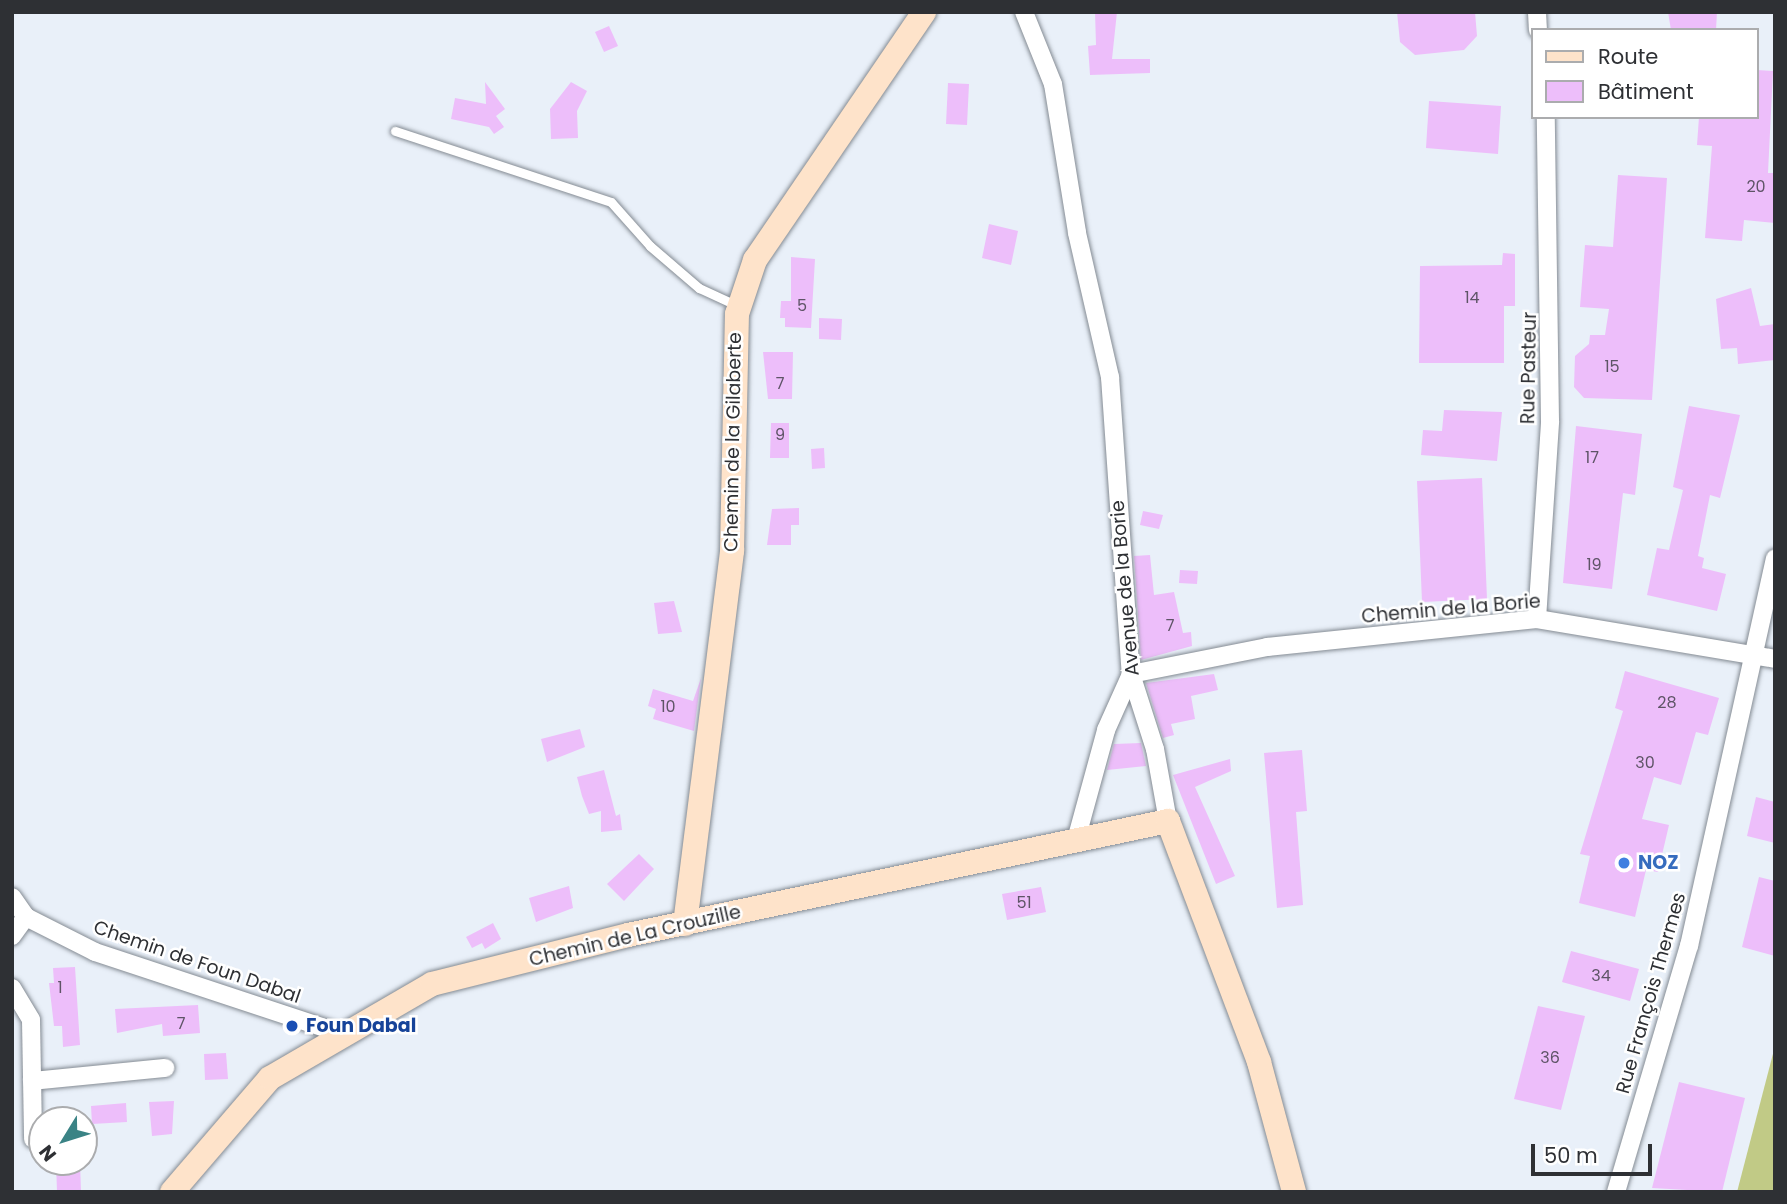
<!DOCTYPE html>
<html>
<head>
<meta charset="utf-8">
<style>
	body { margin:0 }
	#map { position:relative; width:1787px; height:1204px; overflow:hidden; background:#e9f0f9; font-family:Poppins,sans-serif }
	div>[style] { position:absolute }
	.green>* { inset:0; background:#c1ca86 }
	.building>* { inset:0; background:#edbefa }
	.roads { filter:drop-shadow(0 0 2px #848b93) drop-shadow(0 0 2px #848b93) }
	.lane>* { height:9px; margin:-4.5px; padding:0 4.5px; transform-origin:4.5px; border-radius:4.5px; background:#fff }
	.street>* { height:18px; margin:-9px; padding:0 9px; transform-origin:9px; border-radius:9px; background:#fff }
	.secondary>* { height:24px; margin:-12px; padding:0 12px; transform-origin:12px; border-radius:12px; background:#fee3ca }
	.dots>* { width:19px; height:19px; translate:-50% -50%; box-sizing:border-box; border:4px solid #fff; border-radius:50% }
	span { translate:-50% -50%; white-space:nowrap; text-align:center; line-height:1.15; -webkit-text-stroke:5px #fff; paint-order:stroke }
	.number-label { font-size:16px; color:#5e5466 }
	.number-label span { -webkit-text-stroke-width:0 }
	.street-label { font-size:19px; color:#2e3034 }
	.shop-label { font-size:19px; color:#366cbe; font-weight:700 }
	.left { translate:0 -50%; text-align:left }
	.transit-label { font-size:19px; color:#164399; font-weight:700 }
	.frame { position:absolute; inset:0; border:14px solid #2e3034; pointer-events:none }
	.legend { position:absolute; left:1531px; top:28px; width:228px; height:91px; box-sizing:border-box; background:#fff; border:2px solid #abacae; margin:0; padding:9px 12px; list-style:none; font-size:21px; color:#2e3034 }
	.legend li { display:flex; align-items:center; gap:14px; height:35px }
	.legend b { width:35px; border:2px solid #abacae }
	.north { position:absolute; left:28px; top:1106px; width:70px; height:70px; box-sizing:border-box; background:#fff; border:2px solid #abacae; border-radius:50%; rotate:232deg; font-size:19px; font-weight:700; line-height:28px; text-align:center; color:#2e3034 }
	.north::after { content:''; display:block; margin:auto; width:24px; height:32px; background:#3a8385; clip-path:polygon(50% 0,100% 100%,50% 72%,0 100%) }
	.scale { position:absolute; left:1531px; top:1144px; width:121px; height:32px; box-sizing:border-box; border:4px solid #2e3034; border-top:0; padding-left:9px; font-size:21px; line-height:24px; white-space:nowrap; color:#2e3034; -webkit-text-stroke:5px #fff; paint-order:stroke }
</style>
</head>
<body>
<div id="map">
	<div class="green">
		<div style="clip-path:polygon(1775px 1046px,1775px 1192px,1737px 1192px)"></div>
	</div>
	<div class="building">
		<div style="clip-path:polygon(1095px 12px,1117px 12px,1112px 59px,1150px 59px,1150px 73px,1090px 75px,1088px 46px,1096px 45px)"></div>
		<div style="clip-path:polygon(1397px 12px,1475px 12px,1477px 36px,1464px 50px,1415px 55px,1400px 42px)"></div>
		<div style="clip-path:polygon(1668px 12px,1717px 12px,1716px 30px,1671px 30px)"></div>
		<div style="clip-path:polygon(609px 26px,618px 46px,604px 52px,595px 32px)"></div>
		<div style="clip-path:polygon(1757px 70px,1773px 71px,1768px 173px,1775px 173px,1775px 223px,1744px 220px,1742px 241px,1705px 238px,1712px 146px,1697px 145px,1699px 117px,1757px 117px)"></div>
		<div style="clip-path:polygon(485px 82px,505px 109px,496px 116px,504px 127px,494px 134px,489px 127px,451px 119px,455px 98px,486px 104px)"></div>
		<div style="clip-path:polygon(571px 82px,587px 91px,577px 111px,578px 138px,551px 139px,550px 109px)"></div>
		<div style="clip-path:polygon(948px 83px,969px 84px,967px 125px,946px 124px)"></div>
		<div style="clip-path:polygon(1429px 101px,1501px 106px,1498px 154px,1426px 148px)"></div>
		<div style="clip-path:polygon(1618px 175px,1667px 178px,1652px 400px,1584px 398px,1574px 387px,1575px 356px,1589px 344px,1590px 335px,1605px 335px,1609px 309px,1580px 307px,1585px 245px,1613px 247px)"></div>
		<div style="clip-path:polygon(989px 224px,1018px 231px,1011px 265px,982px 258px)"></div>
		<div style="clip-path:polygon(1503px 253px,1515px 254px,1515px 306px,1504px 306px,1504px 363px,1419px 363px,1420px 266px,1502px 265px)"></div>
		<div style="clip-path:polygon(791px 257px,815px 259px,811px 328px,785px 327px,785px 318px,780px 318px,781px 301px,791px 301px)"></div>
		<div style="clip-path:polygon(1751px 288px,1760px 326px,1775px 324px,1775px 360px,1738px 364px,1737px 348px,1721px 349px,1716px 299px)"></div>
		<div style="clip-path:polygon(819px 318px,842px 319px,841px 340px,819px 339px)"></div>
		<div style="clip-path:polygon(763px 352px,793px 352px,792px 399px,768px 399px)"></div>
		<div style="clip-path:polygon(1689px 406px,1740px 415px,1720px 498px,1710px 495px,1698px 556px,1704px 558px,1702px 568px,1726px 574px,1717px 611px,1647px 595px,1657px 548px,1669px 550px,1683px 490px,1673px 487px)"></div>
		<div style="clip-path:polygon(1444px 410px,1502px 412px,1497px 461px,1421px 455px,1423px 430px,1442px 431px)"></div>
		<div style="clip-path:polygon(771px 423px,789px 423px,789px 458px,770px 458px)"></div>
		<div style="clip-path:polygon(1576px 426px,1642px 434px,1635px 495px,1623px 493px,1612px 589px,1563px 583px)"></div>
		<div style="clip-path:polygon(824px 448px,825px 468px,812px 469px,811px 449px)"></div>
		<div style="clip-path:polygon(1482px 478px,1487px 599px,1422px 602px,1417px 481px)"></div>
		<div style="clip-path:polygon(799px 508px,799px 525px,791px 525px,791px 545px,767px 545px,772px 509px)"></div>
		<div style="clip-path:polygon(1143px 511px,1163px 515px,1159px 529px,1140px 525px)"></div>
		<div style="clip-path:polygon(1150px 555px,1154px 595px,1174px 592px,1183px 633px,1191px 632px,1192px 646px,1141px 660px,1134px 556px)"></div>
		<div style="clip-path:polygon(1180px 570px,1198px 571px,1197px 584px,1179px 583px)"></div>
		<div style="clip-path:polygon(674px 601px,682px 632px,658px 634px,654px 603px)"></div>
		<div style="clip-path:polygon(1625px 671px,1719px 698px,1708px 735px,1696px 732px,1681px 785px,1654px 777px,1642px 819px,1669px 825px,1658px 872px,1646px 870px,1635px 917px,1579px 903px,1590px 856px,1580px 854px,1623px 711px,1615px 708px)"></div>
		<div style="clip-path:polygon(1214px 674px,1218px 690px,1191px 696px,1195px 719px,1171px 724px,1174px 735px,1163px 738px,1146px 683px)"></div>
		<div style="clip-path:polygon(701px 678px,694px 731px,653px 719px,656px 709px,648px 706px,653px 689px,693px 701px)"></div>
		<div style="clip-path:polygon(580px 729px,585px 747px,547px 762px,541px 739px)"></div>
		<div style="clip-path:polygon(1141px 743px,1146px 766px,1107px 770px,1114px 744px)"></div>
		<div style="clip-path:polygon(1302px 750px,1307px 811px,1296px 812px,1303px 905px,1277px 908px,1264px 753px)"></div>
		<div style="clip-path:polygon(1230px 759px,1231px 771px,1195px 787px,1235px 876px,1216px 884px,1173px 775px)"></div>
		<div style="clip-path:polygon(604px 770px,616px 816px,620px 814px,622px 830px,601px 832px,601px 811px,589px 814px,582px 796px,577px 777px)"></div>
		<div style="clip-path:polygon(1756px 797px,1775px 802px,1775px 843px,1747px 836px)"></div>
		<div style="clip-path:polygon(639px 854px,654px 869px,624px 901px,607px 884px)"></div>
		<div style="clip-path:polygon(1759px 877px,1775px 881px,1775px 956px,1742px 947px)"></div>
		<div style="clip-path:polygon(569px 886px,573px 908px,536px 922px,529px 898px)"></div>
		<div style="clip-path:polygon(1041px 887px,1046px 912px,1007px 920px,1002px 894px)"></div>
		<div style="clip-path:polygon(493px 923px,501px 939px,485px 949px,482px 943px,472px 948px,466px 937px)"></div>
		<div style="clip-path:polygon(1571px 951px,1639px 969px,1630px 1001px,1562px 982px)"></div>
		<div style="clip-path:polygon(75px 967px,80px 1045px,63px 1047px,62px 1026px,54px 1026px,49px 983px,54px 983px,53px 968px)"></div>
		<div style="clip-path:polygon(198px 1005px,200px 1033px,163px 1036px,162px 1024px,117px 1033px,115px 1009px)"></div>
		<div style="clip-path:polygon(1538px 1006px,1585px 1016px,1561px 1110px,1514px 1099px)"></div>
		<div style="clip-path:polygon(226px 1053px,228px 1079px,205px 1080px,204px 1054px)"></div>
		<div style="clip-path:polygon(1679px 1082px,1745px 1098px,1722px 1192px,1652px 1188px)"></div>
		<div style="clip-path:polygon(174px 1101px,172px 1134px,152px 1136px,149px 1102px)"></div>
		<div style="clip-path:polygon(126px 1103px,127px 1122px,92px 1124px,91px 1106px)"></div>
		<div style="clip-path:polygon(56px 1162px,80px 1162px,81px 1192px,57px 1192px)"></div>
	</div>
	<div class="roads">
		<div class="lane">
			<div style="left:395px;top:131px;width:227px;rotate:18.2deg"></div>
			<div style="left:611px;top:202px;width:59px;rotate:48.4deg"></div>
			<div style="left:650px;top:246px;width:65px;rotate:40.6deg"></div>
			<div style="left:699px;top:288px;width:43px;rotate:24.8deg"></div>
		</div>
		<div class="street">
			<div style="left:1024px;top:12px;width:78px;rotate:68.1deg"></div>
			<div style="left:1053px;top:84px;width:151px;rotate:80.8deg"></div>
			<div style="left:1077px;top:233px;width:148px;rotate:77.1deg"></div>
			<div style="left:1110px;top:377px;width:298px;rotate:86deg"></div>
			<div style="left:1131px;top:674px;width:79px;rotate:72.3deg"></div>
			<div style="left:1155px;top:749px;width:73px;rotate:79.8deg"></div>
			<div style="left:1537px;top:12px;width:18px;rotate:87deg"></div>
			<div style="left:1537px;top:619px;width:198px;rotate:-86.2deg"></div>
			<div style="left:1550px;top:421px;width:304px;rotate:-90.8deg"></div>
			<div style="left:1131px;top:674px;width:139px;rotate:-11.2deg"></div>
			<div style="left:1267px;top:647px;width:271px;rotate:-5.9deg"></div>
			<div style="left:1537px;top:619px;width:241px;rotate:9.5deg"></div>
			<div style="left:1076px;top:840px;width:114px;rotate:-74.7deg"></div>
			<div style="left:1106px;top:730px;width:61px;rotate:-65.9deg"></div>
			<div style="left:12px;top:897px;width:24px;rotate:55deg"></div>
			<div style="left:26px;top:917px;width:77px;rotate:26.9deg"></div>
			<div style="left:95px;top:952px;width:258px;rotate:18.3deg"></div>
			<div style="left:12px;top:936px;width:24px;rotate:-54deg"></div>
			<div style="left:12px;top:988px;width:37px;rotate:59deg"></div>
			<div style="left:31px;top:1020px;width:119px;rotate:89deg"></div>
			<div style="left:32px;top:1081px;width:134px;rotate:-5.6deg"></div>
			<div style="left:1616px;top:1192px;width:257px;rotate:-73.5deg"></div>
			<div style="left:1689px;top:946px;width:397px;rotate:-77.5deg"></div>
		</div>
		<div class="secondary">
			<div style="left:685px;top:924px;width:376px;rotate:-82.8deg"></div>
			<div style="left:732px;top:551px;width:237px;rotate:-88.8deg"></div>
			<div style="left:737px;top:314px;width:57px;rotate:-71.6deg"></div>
			<div style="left:755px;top:260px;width:300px;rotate:-55.7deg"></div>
			<div style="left:172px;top:1192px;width:150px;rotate:-49.3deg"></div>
			<div style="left:270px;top:1078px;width:187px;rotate:-30.1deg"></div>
			<div style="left:432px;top:984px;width:202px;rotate:-14deg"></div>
			<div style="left:628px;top:935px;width:552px;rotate:-11.92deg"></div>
			<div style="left:1168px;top:821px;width:258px;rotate:69.3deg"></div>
			<div style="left:1259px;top:1062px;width:135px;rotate:74.9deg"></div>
		</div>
	</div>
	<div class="dots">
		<div style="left:1624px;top:863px;background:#3f7fe0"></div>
		<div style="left:292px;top:1026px;background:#1a4fb4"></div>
	</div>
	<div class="number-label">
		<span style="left:1756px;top:187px">20</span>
		<span style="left:1472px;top:298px">14</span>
		<span style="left:802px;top:306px">5</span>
		<span style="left:1612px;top:367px">15</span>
		<span style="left:780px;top:384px">7</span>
		<span style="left:780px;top:435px">9</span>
		<span style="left:1592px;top:458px">17</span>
		<span style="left:1594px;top:565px">19</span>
		<span style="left:1170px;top:626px">7</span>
		<span style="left:1667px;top:703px">28</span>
		<span style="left:668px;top:707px">10</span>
		<span style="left:1645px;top:763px">30</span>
		<span style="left:1024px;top:903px">51</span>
		<span style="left:1601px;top:976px">34</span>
		<span style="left:60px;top:988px">1</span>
		<span style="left:181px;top:1024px">7</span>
		<span style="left:1550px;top:1058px">36</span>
	</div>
	<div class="street-label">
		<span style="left:1529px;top:368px;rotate:-89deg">Rue Pasteur</span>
		<span style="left:733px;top:442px;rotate:-89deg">Chemin de la Gilaberte</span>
		<span style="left:1125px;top:588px;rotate:-95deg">Avenue de la Borie</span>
		<span style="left:1451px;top:609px;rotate:-5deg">Chemin de la Borie</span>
		<span style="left:635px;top:936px;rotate:-13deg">Chemin de La Crouzille</span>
		<span style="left:197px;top:962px;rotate:19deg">Chemin de Foun Dabal</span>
		<span style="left:1651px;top:993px;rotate:-74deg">Rue François Thermes</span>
	</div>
	<div class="shop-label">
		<span class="left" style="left:1638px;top:863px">NOZ</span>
	</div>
	<div class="transit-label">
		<span class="left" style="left:306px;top:1026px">Foun Dabal</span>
	</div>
	<div class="frame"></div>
	<ul class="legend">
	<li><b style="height:9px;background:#fee3ca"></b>Route</li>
	<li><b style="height:19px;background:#edbefa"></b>Bâtiment</li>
	</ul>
	<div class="north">N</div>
	<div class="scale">50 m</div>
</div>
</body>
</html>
